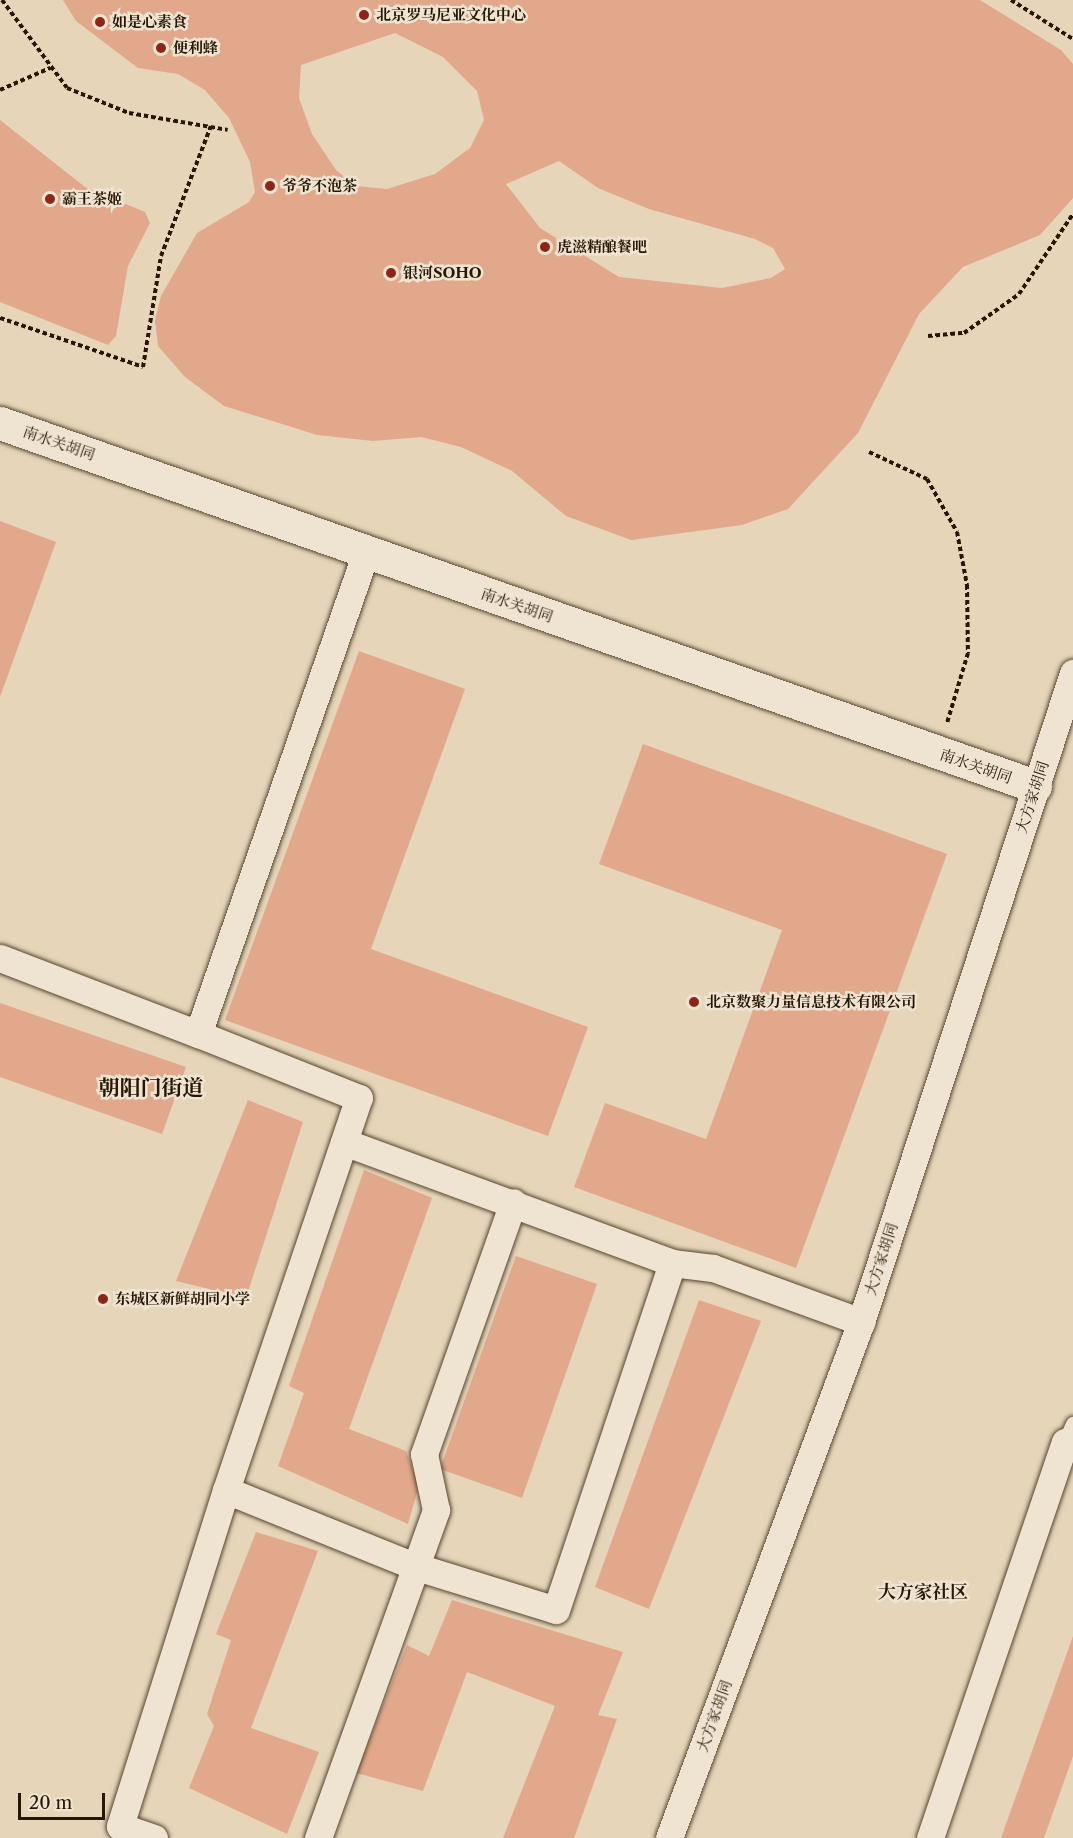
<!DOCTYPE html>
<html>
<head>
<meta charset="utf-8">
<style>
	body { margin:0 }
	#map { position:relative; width:1073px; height:1838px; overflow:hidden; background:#e6d5b9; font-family:"Libre Caslon Text","Noto Serif SC",serif }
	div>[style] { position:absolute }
	.building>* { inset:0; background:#e2a88b }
	.path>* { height:4px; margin-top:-2px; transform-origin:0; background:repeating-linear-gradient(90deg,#271601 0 4.5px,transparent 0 7.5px) }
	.roads { filter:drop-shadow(0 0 2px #57462f) drop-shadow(0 0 2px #57462f) }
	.service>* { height:14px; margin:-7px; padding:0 7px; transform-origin:7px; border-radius:7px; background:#efe4d2 }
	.minor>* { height:27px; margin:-13.5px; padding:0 13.5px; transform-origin:13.5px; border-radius:13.5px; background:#efe4d2 }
	.tertiary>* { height:33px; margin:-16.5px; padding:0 16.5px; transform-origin:16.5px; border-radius:16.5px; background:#efe4d2 }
	.dots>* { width:16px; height:16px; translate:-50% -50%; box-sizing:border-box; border:3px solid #efe4d2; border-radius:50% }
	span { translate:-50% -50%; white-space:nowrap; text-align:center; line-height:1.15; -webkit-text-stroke:5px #efe4d2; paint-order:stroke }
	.poi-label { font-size:15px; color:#271601; font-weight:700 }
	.left { translate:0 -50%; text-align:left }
	.street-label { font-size:15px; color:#271601 }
	.quarter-label { font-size:18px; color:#271601; font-weight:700 }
	.district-label { font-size:21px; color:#271601; font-weight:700 }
	.scale { position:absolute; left:18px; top:1793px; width:87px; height:27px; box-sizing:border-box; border:3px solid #271601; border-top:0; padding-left:8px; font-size:18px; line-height:21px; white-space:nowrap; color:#271601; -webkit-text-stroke:4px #efe4d2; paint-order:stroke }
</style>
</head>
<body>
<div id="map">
	<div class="building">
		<div style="clip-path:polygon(evenodd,63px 0,980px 0,1061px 50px,1073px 64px,1073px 198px,1040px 235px,963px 267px,919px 314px,858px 433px,788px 509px,742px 525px,631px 540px,566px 516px,512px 471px,461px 447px,421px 437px,373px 441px,317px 435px,224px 406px,185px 377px,158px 346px,155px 320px,161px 296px,197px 233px,249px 202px,255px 192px,250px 162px,229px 118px,205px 90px,178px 74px,138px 68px,76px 21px,63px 0,395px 33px,443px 57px,477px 91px,484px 120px,470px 148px,435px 174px,387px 189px,356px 186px,336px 170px,312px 134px,299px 98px,301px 65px,395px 33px,63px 0,559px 161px,598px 188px,649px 209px,755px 239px,773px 248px,785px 269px,771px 278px,722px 288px,619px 277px,540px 228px,506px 184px,559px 161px)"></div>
		<div style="clip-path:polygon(0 120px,85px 187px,145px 212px,150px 223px,128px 266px,116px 336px,108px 345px,0 302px)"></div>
		<div style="clip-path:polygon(0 521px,56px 542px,0 697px)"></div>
		<div style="clip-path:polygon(359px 651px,465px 689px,371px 949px,588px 1027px,548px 1136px,225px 1020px)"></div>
		<div style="clip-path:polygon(643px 744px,947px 854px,796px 1268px,574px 1187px,605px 1103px,706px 1139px,782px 930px,599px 864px)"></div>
		<div style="clip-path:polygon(0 1003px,186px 1067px,162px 1134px,0 1077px)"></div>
		<div style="clip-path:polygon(248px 1100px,303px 1122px,246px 1298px,176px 1281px)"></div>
		<div style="clip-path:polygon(364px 1170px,432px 1198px,349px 1429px,406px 1451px,419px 1486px,408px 1524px,278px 1466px,304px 1393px,289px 1386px)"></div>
		<div style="clip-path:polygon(516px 1256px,597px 1284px,522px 1498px,440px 1469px)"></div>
		<div style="clip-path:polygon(699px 1300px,761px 1321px,649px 1609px,595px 1587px)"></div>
		<div style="clip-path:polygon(256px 1532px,318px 1551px,251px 1728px,319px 1752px,287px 1834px,189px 1788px,214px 1726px,207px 1714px,231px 1640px,216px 1634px)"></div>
		<div style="clip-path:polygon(452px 1600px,623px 1652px,598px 1715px,617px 1719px,574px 1838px,503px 1838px,555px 1706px,467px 1672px,423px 1791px,356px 1773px,407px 1645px,429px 1656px)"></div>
		<div style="clip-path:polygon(1073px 1636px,1073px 1756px,1044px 1838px,1001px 1838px)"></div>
	</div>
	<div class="path">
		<div style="left:2px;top:0;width:109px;rotate:53.5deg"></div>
		<div style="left:67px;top:88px;width:67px;rotate:22deg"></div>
		<div style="left:129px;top:113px;width:100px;rotate:9.7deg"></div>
		<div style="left:1011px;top:0;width:73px;rotate:32.2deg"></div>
		<div style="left:0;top:90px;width:55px;rotate:-23.7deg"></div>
		<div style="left:0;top:318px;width:151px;rotate:18.9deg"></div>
		<div style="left:143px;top:367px;width:112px;rotate:-80.8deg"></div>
		<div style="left:161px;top:256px;width:139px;rotate:-69deg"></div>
		<div style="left:928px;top:336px;width:36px;rotate:-5deg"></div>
		<div style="left:964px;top:333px;width:67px;rotate:-35.3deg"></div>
		<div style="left:1019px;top:294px;width:97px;rotate:-56deg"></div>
		<div style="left:869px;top:452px;width:64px;rotate:25deg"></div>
		<div style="left:927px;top:479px;width:61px;rotate:60.5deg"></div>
		<div style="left:957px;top:532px;width:54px;rotate:79.3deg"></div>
		<div style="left:967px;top:585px;width:68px;rotate:89.2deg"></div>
		<div style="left:968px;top:653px;width:73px;rotate:106.7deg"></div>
	</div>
	<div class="roads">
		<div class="service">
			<div style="left:1065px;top:1442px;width:20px;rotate:-66deg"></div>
		</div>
		<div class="minor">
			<div style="left:0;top:958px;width:212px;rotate:21deg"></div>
			<div style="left:198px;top:1034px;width:510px;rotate:-70.78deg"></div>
			<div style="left:344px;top:1142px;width:350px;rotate:20.2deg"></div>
			<div style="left:672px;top:1263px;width:41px;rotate:7deg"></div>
			<div style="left:713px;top:1268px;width:158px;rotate:20deg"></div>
			<div style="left:226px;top:1490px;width:206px;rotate:22deg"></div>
			<div style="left:417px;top:1567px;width:145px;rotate:17.2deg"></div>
			<div style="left:556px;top:1610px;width:366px;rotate:-71.5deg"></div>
			<div style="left:154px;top:1838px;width:36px;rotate:-161deg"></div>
			<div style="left:120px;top:1826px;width:352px;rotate:-72.5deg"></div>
			<div style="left:226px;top:1490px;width:414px;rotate:-71.3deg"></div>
			<div style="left:359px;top:1098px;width:173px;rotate:-158.3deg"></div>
			<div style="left:318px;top:1838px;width:349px;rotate:-70.2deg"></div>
			<div style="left:436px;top:1510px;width:57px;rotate:-102.1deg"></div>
			<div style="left:424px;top:1454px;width:267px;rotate:-70.5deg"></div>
			<div style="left:669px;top:1838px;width:551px;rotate:-69.59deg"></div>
			<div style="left:861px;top:1322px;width:683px;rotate:-71.91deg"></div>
			<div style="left:930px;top:1838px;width:418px;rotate:-71.2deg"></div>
			<div style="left:1065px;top:1442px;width:9px;rotate:21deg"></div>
		</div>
		<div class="tertiary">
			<div style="left:0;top:423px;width:1097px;rotate:19.33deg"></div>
		</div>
	</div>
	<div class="dots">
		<div style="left:364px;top:15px;background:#8f2418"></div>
		<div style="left:100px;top:22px;background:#8f2418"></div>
		<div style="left:161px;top:48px;background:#8f2418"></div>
		<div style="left:270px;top:186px;background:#8f2418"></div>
		<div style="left:50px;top:199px;background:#8f2418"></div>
		<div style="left:545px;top:247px;background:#8f2418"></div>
		<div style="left:391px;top:273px;background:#8f2418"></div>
		<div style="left:694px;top:1002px;background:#8f2418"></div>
		<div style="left:103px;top:1299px;background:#8f2418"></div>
	</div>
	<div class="poi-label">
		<span class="left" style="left:376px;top:15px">北京罗马尼亚文化中心</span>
		<span class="left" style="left:112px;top:22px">如是心素食</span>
		<span class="left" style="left:173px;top:48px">便利蜂</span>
		<span class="left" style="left:282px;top:186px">爷爷不泡茶</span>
		<span class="left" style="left:62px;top:199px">霸王茶姬</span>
		<span class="left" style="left:557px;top:247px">虎滋精酿餐吧</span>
		<span class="left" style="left:403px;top:273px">银河SOHO</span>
		<span class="left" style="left:706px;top:1002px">北京数聚力量信息技术有限公司</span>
		<span class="left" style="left:115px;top:1299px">东城区新鲜胡同小学</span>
	</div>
	<div class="street-label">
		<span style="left:59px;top:443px;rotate:19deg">南水关胡同</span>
		<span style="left:517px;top:605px;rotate:19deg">南水关胡同</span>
		<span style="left:976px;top:766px;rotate:19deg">南水关胡同</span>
		<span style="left:1032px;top:797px;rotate:-72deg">大方家胡同</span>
		<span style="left:881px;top:1259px;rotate:-72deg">大方家胡同</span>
		<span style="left:714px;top:1716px;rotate:-70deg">大方家胡同</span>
	</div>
	<div class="quarter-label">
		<span style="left:923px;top:1592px">大方家社区</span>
	</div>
	<div class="district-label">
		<span style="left:151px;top:1088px">朝阳门街道</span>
	</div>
	<div class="scale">20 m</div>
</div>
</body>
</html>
